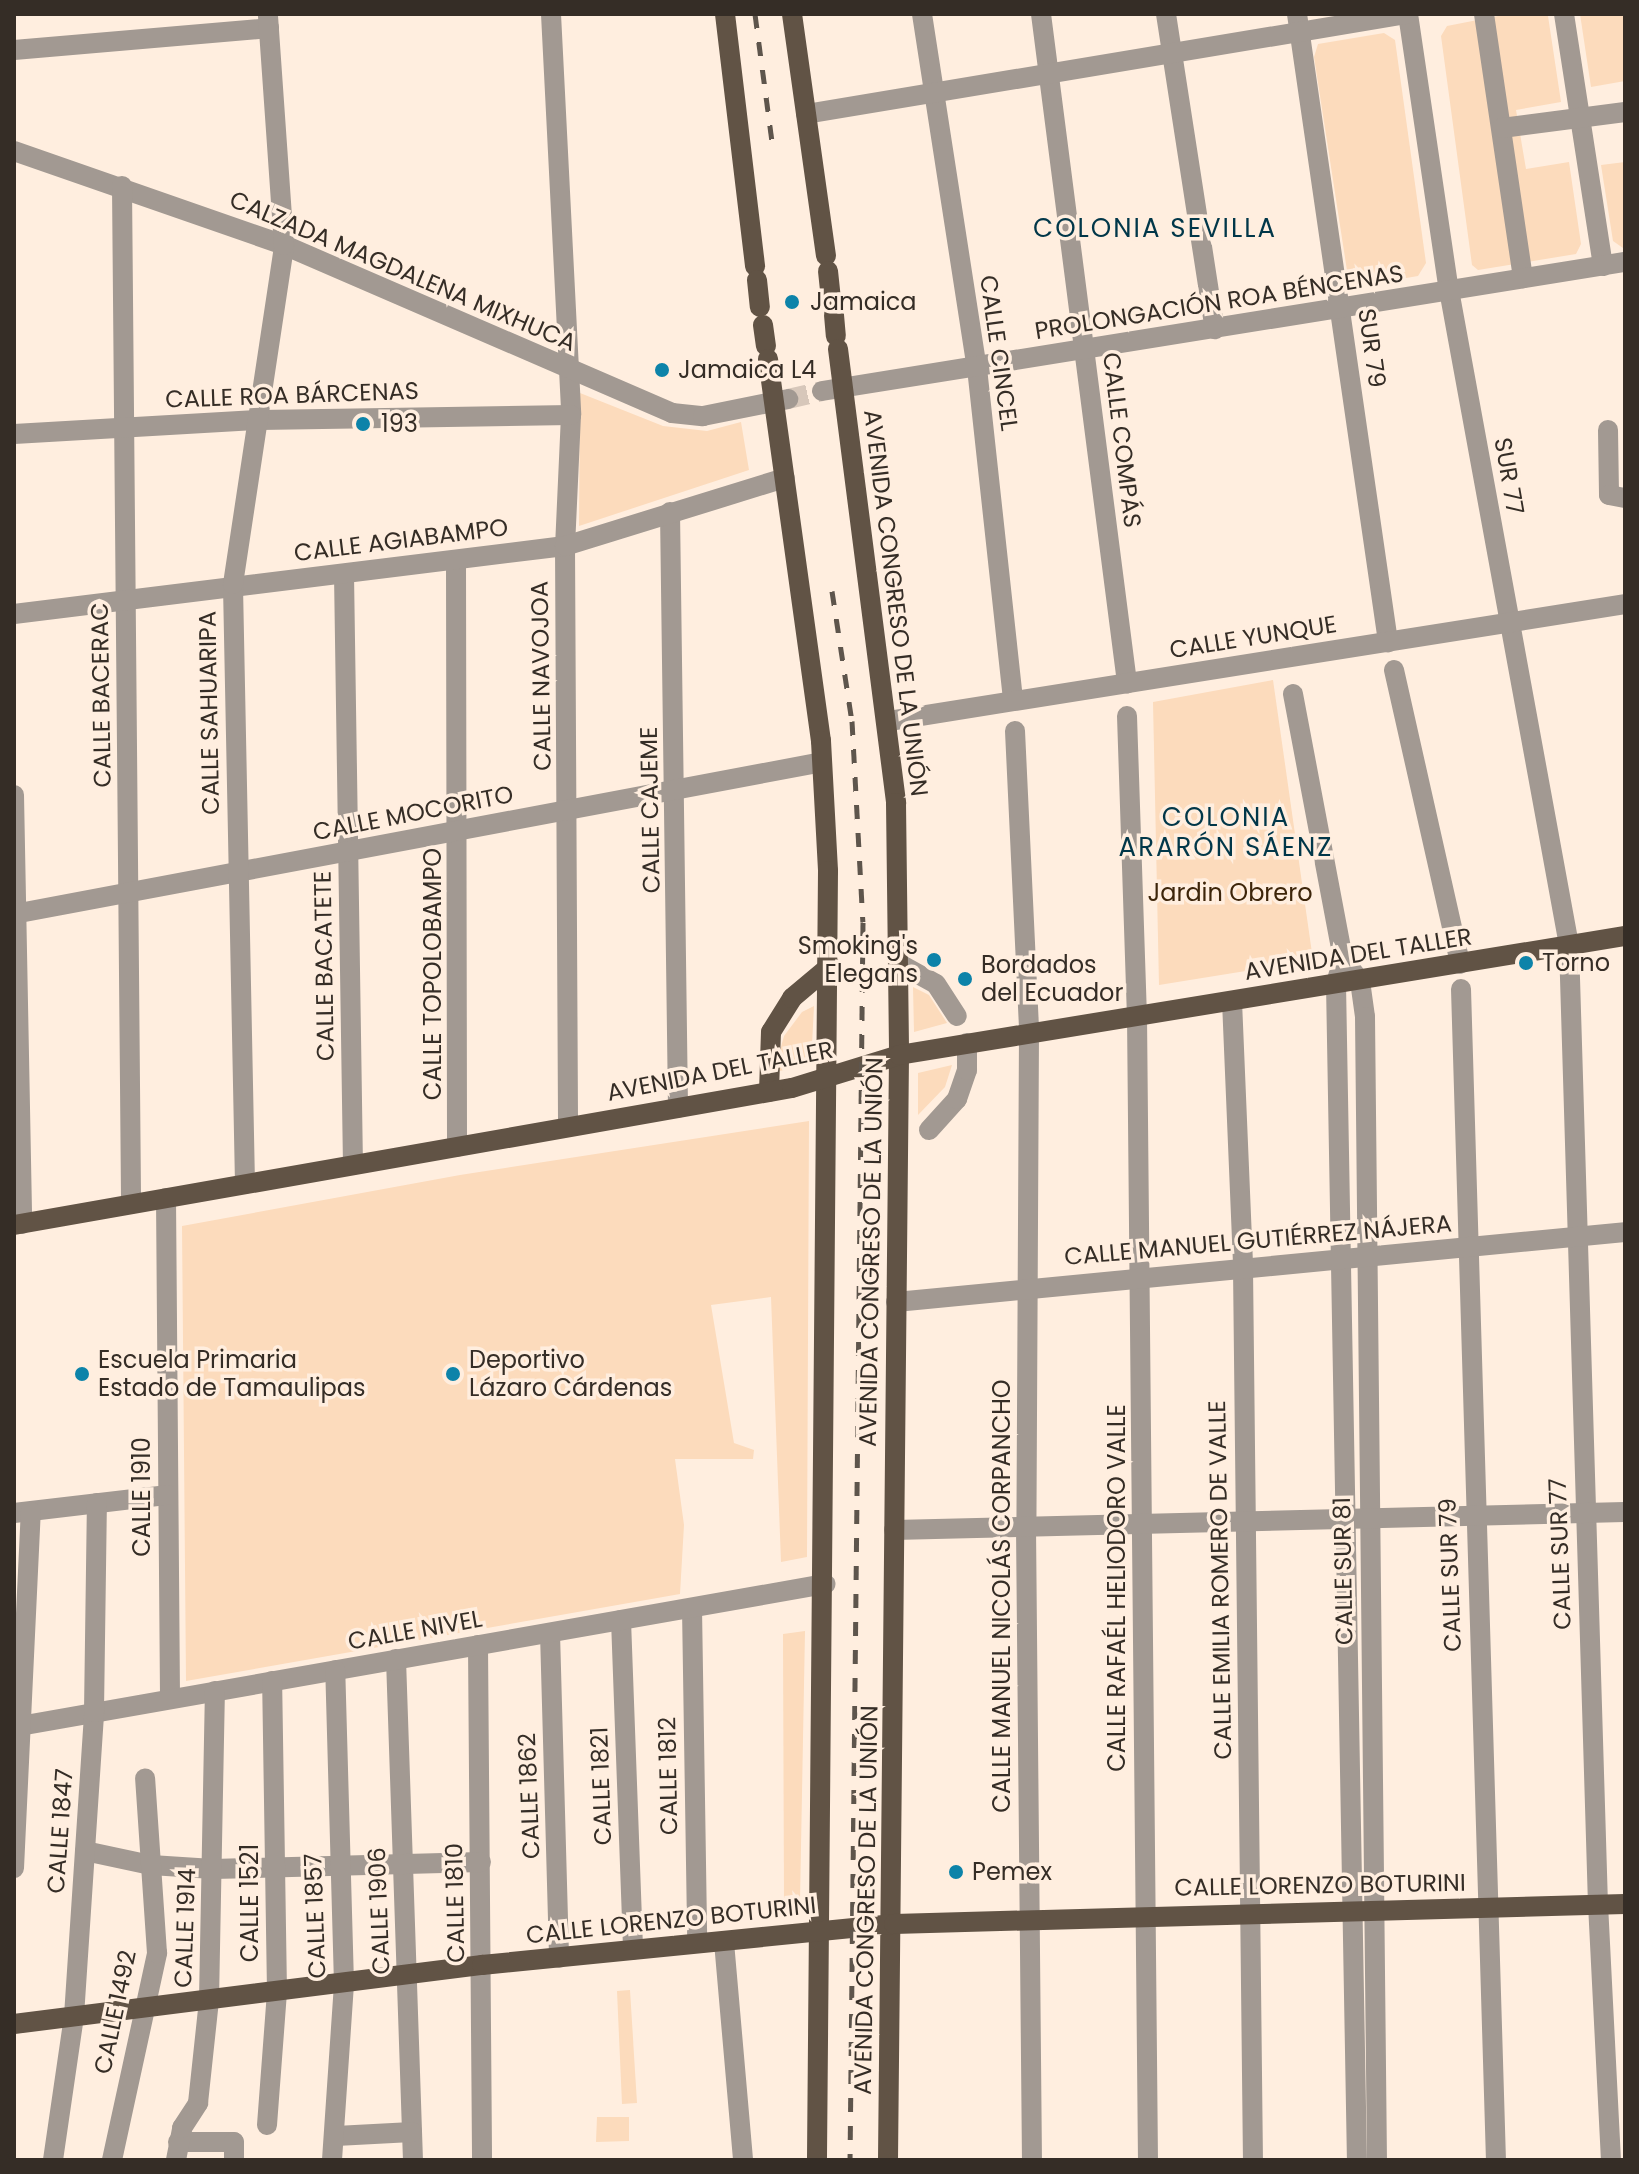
<!DOCTYPE html>
<html>
<head>
<meta charset="utf-8">
<style>
	body { margin:0 }
	#map { position:relative; width:1639px; height:2174px; overflow:hidden; background:#ffeedf; font-family:Poppins,sans-serif }
	div>[style] { position:absolute }
	.green>* { inset:0; background:#fcdbbc }
	.minor-tunnel>* { height:20px; margin-top:-10px; transform-origin:0; background:repeating-linear-gradient(90deg,#d7c7ba 0 20px,transparent 0 30px) }
	.minor>* { height:20px; margin:-10px; padding:0 10px; transform-origin:10px; border-radius:10px; background:#a29992 }
	.major>* { height:20px; margin:-10px; padding:0 10px; transform-origin:10px; border-radius:10px; background:#615345 }
	.rail>* { height:5px; margin-top:-2.5px; transform-origin:0; background:repeating-linear-gradient(90deg,#5e554c 0 14px,transparent 0 28px) }
	.dots>* { width:22px; height:22px; translate:-50% -50%; box-sizing:border-box; border:4px solid #ffeedf; border-radius:50% }
	span { translate:-50% -50%; white-space:nowrap; text-align:center; line-height:1.15; -webkit-text-stroke:7px #ffeedf; paint-order:stroke }
	.street-label { font-size:24px; color:#352d26 }
	.poi-label { font-size:24px; color:#352d26 }
	.left { translate:0 -50%; text-align:left }
	.right { translate:-100% -50%; text-align:right }
	.park-label { font-size:24px; color:#3d250a }
	.neighbourhood-label { font-size:26px; color:#013749; letter-spacing:2px }
	.frame { position:absolute; inset:0; border:16px solid #352d26; pointer-events:none }
</style>
</head>
<body>
<div id="map">
	<div class="green">
		<div style="clip-path:polygon(1508px 14px,1548px 16px,1561px 102px,1516px 110px,1526px 169px,1569px 162px,1581px 244px,1576px 254px,1478px 270px,1472px 265px,1441px 36px,1447px 26px)"></div>
		<div style="clip-path:polygon(1580px 14px,1625px 14px,1625px 81px,1591px 87px)"></div>
		<div style="clip-path:polygon(1384px 33px,1395px 40px,1426px 263px,1418px 276px,1359px 286px,1348px 277px,1314px 57px,1318px 44px)"></div>
		<div style="clip-path:polygon(1625px 162px,1625px 248px,1623px 248px,1613px 241px,1601px 165px)"></div>
		<div style="clip-path:polygon(580px 393px,663px 426px,707px 431px,741px 422px,749px 470px,579px 526px)"></div>
		<div style="clip-path:polygon(1273px 680px,1313px 960px,1159px 985px,1153px 702px)"></div>
		<div style="clip-path:polygon(913px 987px,929px 995px,947px 1023px,914px 1032px)"></div>
		<div style="clip-path:polygon(814px 1006px,811px 1065px,774px 1072px,784px 1036px,802px 1012px)"></div>
		<div style="clip-path:polygon(952px 1065px,945px 1087px,918px 1115px,918px 1073px)"></div>
		<div style="clip-path:polygon(809px 1121px,807px 1557px,781px 1562px,771px 1297px,711px 1305px,734px 1443px,754px 1450px,753px 1459px,675px 1459px,684px 1525px,680px 1594px,186px 1681px,182px 1226px,460px 1175px)"></div>
		<div style="clip-path:polygon(805px 1631px,800px 1901px,784px 1905px,783px 1634px)"></div>
		<div style="clip-path:polygon(630px 1990px,637px 2103px,622px 2104px,617px 1991px)"></div>
		<div style="clip-path:polygon(597px 2117px,629px 2117px,629px 2141px,596px 2142px)"></div>
	</div>
	<div class="minor-tunnel">
		<div style="left:788px;top:399px;width:35px;rotate:-13deg"></div>
	</div>
	<div class="minor">
		<div style="left:551px;top:14px;width:401px;rotate:87.1deg"></div>
		<div style="left:571px;top:415px;width:131px;rotate:92.6deg"></div>
		<div style="left:565px;top:546px;width:581px;rotate:89.7deg"></div>
		<div style="left:922px;top:14px;width:358px;rotate:81.2deg"></div>
		<div style="left:977px;top:368px;width:335px;rotate:83.8deg"></div>
		<div style="left:1041px;top:14px;width:675px;rotate:82.67deg"></div>
		<div style="left:1166px;top:14px;width:319px;rotate:81.2deg"></div>
		<div style="left:1297px;top:14px;width:635px;rotate:81.75deg"></div>
		<div style="left:1408px;top:14px;width:279px;rotate:81.6deg"></div>
		<div style="left:1449px;top:290px;width:666px;rotate:79.62deg"></div>
		<div style="left:1569px;top:945px;width:959px;rotate:88.27deg"></div>
		<div style="left:1598px;top:1904px;width:256px;rotate:87.1deg"></div>
		<div style="left:1484px;top:14px;width:267px;rotate:81.6deg"></div>
		<div style="left:1564px;top:14px;width:255px;rotate:81.2deg"></div>
		<div style="left:14px;top:50px;width:256px;rotate:-4.9deg"></div>
		<div style="left:806px;top:114px;width:609px;rotate:-9.45deg"></div>
		<div style="left:1502px;top:128px;width:124px;rotate:-7.4deg"></div>
		<div style="left:14px;top:151px;width:286px;rotate:19.2deg"></div>
		<div style="left:284px;top:245px;width:423px;rotate:23.4deg"></div>
		<div style="left:672px;top:413px;width:31px;rotate:6deg"></div>
		<div style="left:703px;top:416px;width:87px;rotate:-11.3deg"></div>
		<div style="left:122px;top:186px;width:1018px;rotate:89.49deg"></div>
		<div style="left:822px;top:391px;width:813px;rotate:-9.13deg"></div>
		<div style="left:1608px;top:430px;width:65px;rotate:89.1deg"></div>
		<div style="left:1609px;top:495px;width:16px;rotate:11deg"></div>
		<div style="left:14px;top:434px;width:246px;rotate:-3.3deg"></div>
		<div style="left:260px;top:420px;width:311px;rotate:-0.9deg"></div>
		<div style="left:670px;top:512px;width:596px;rotate:89.23deg"></div>
		<div style="left:456px;top:561px;width:586px;rotate:89.9deg"></div>
		<div style="left:344px;top:574px;width:591px;rotate:89.13deg"></div>
		<div style="left:14px;top:614px;width:555px;rotate:-7.04deg"></div>
		<div style="left:565px;top:546px;width:230px;rotate:-17.2deg"></div>
		<div style="left:1394px;top:670px;width:301px;rotate:77.3deg"></div>
		<div style="left:1293px;top:694px;width:270px;rotate:79.3deg"></div>
		<div style="left:1343px;top:959px;width:26px;rotate:106deg"></div>
		<div style="left:1336px;top:984px;width:1176px;rotate:88.98deg"></div>
		<div style="left:1127px;top:716px;width:300px;rotate:88.1deg"></div>
		<div style="left:1137px;top:1016px;width:1144px;rotate:89.45deg"></div>
		<div style="left:889px;top:721px;width:745px;rotate:-9.03deg"></div>
		<div style="left:1015px;top:731px;width:301px;rotate:87.3deg"></div>
		<div style="left:1029px;top:1032px;width:495px;rotate:90.3deg"></div>
		<div style="left:1026px;top:1527px;width:633px;rotate:89.46deg"></div>
		<div style="left:14px;top:795px;width:429px;rotate:88.9deg"></div>
		<div style="left:14px;top:914px;width:822px;rotate:-10.65deg"></div>
		<div style="left:898px;top:963px;width:43px;rotate:28.9deg"></div>
		<div style="left:936px;top:984px;width:38px;rotate:57deg"></div>
		<div style="left:1350px;top:968px;width:16px;rotate:52deg"></div>
		<div style="left:1360px;top:981px;width:36px;rotate:82deg"></div>
		<div style="left:1365px;top:1017px;width:1143px;rotate:89.4deg"></div>
		<div style="left:1461px;top:989px;width:1172px;rotate:88.29deg"></div>
		<div style="left:1232px;top:1001px;width:267px;rotate:87.6deg"></div>
		<div style="left:1243px;top:1268px;width:892px;rotate:89.36deg"></div>
		<div style="left:929px;top:1130px;width:42px;rotate:-47.9deg"></div>
		<div style="left:957px;top:1099px;width:31px;rotate:-71deg"></div>
		<div style="left:967px;top:1070px;width:27px;rotate:-90deg"></div>
		<div style="left:245px;top:1184px;width:600px;rotate:-91.15deg"></div>
		<div style="left:233px;top:584px;width:343px;rotate:-81.4deg"></div>
		<div style="left:284px;top:245px;width:232px;rotate:-94deg"></div>
		<div style="left:166px;top:1198px;width:501px;rotate:89.54deg"></div>
		<div style="left:896px;top:1302px;width:732px;rotate:-5.48deg"></div>
		<div style="left:14px;top:1513px;width:155px;rotate:-6.7deg"></div>
		<div style="left:894px;top:1530px;width:731px;rotate:-1.41deg"></div>
		<div style="left:692px;top:1608px;width:335px;rotate:89.1deg"></div>
		<div style="left:621px;top:1620px;width:330px;rotate:87.9deg"></div>
		<div style="left:550px;top:1633px;width:325px;rotate:88.4deg"></div>
		<div style="left:478px;top:1645px;width:515px;rotate:89.55deg"></div>
		<div style="left:396px;top:1659px;width:501px;rotate:88.06deg"></div>
		<div style="left:14px;top:1727px;width:824px;rotate:-10deg"></div>
		<div style="left:85px;top:1851px;width:67px;rotate:12deg"></div>
		<div style="left:151px;top:1865px;width:62px;rotate:3.7deg"></div>
		<div style="left:213px;top:1869px;width:268px;rotate:-1.5deg"></div>
		<div style="left:14px;top:1868px;width:357px;rotate:-87.3deg"></div>
		<div style="left:724px;top:1942px;width:219px;rotate:85deg"></div>
		<div style="left:267px;top:2125px;width:133px;rotate:-85.7deg"></div>
		<div style="left:277px;top:1992px;width:311px;rotate:-90.9deg"></div>
		<div style="left:336px;top:2136px;width:76px;rotate:-3deg"></div>
		<div style="left:178px;top:2142px;width:56px"></div>
		<div style="left:234px;top:2142px;width:18px;rotate:90deg"></div>
		<div style="left:53px;top:2160px;width:146px;rotate:-81.7deg"></div>
		<div style="left:74px;top:2016px;width:305px;rotate:-86.2deg"></div>
		<div style="left:94px;top:1712px;width:209px;rotate:-89.2deg"></div>
		<div style="left:112px;top:2160px;width:212px;rotate:-77.7deg"></div>
		<div style="left:157px;top:1953px;width:175px;rotate:-93.9deg"></div>
		<div style="left:176px;top:2160px;width:33px;rotate:-79deg"></div>
		<div style="left:182px;top:2128px;width:30px;rotate:-57deg"></div>
		<div style="left:198px;top:2103px;width:104px;rotate:-83.9deg"></div>
		<div style="left:209px;top:2000px;width:309px;rotate:-88.9deg"></div>
		<div style="left:332px;top:2160px;width:176px;rotate:-86.1deg"></div>
		<div style="left:344px;top:1984px;width:314px;rotate:-91.6deg"></div>
	</div>
	<div class="major">
		<div style="left:725px;top:14px;width:254px;rotate:83.2deg"></div>
		<div style="left:792px;top:14px;width:244px;rotate:82deg"></div>
		<div style="left:828px;top:271px;width:27px;rotate:84deg"></div>
		<div style="left:757px;top:280px;width:27px;rotate:84deg"></div>
		<div style="left:834px;top:315px;width:21px;rotate:85deg"></div>
		<div style="left:763px;top:325px;width:21px;rotate:82deg"></div>
		<div style="left:838px;top:349px;width:458px;rotate:82.7deg"></div>
		<div style="left:896px;top:803px;width:252px;rotate:89.3deg"></div>
		<div style="left:899px;top:1055px;width:1105px;rotate:90.57deg"></div>
		<div style="left:768px;top:359px;width:386px;rotate:82.1deg"></div>
		<div style="left:821px;top:741px;width:130px;rotate:86.9deg"></div>
		<div style="left:828px;top:871px;width:1289px;rotate:90.49deg"></div>
		<div style="left:769px;top:1092px;width:60px;rotate:-88.1deg"></div>
		<div style="left:771px;top:1032px;width:40px;rotate:-58deg"></div>
		<div style="left:792px;top:998px;width:50px;rotate:-40.1deg"></div>
		<div style="left:14px;top:1225px;width:790px;rotate:-9.99deg"></div>
		<div style="left:792px;top:1088px;width:112px;rotate:-17.1deg"></div>
		<div style="left:899px;top:1055px;width:736px;rotate:-9.31deg"></div>
		<div style="left:14px;top:2024px;width:472px;rotate:-7.2deg"></div>
		<div style="left:482px;top:1965px;width:414px;rotate:-5.7deg"></div>
		<div style="left:894px;top:1924px;width:731px;rotate:-1.57deg"></div>
	</div>
	<div class="rail">
		<div style="left:755px;top:14px;width:128px;rotate:82.4deg"></div>
		<div style="left:832px;top:591px;width:132px;rotate:81.3deg"></div>
		<div style="left:852px;top:721px;width:201px;rotate:86.9deg"></div>
		<div style="left:863px;top:922px;width:1238px;rotate:90.6deg"></div>
	</div>
	<div class="dots">
		<div style="left:792px;top:302px;background:#0d83a9"></div>
		<div style="left:662px;top:370px;background:#0d83a9"></div>
		<div style="left:363px;top:424px;background:#0d83a9"></div>
		<div style="left:934px;top:960px;background:#0d83a9"></div>
		<div style="left:1526px;top:963px;background:#0d83a9"></div>
		<div style="left:965px;top:979px;background:#0d83a9"></div>
		<div style="left:82px;top:1374px;background:#0d83a9"></div>
		<div style="left:453px;top:1374px;background:#0d83a9"></div>
		<div style="left:956px;top:1872px;background:#0d83a9"></div>
	</div>
	<div class="street-label">
		<span style="left:403px;top:271px;rotate:23deg">CALZADA MAGDALENA MIXHUCA</span>
		<span style="left:1219px;top:302px;rotate:-9deg">PROLONGACIÓN ROA BÉNCENAS</span>
		<span style="left:1372px;top:348px;rotate:82deg">SUR 79</span>
		<span style="left:999px;top:353px;rotate:82deg">CALLE CINCEL</span>
		<span style="left:292px;top:395px;rotate:-2deg">CALLE ROA BÁRCENAS</span>
		<span style="left:1122px;top:440px;rotate:83deg">CALLE COMPÁS</span>
		<span style="left:1509px;top:476px;rotate:80deg">SUR 77</span>
		<span style="left:401px;top:540px;rotate:-7deg">CALLE AGIABAMPO</span>
		<span style="left:896px;top:603px;rotate:83deg">AVENIDA CONGRESO DE LA UNIÓN</span>
		<span style="left:1253px;top:637px;rotate:-9deg">CALLE YUNQUE</span>
		<span style="left:541px;top:676px;rotate:-91deg">CALLE NAVOJOA</span>
		<span style="left:101px;top:695px;rotate:-91deg">CALLE BACERAC</span>
		<span style="left:209px;top:713px;rotate:-91deg">CALLE SAHUARIPA</span>
		<span style="left:650px;top:810px;rotate:-91deg">CALLE CAJEME</span>
		<span style="left:413px;top:813px;rotate:-11deg">CALLE MOCORITO</span>
		<span style="left:1358px;top:954px;rotate:-9deg">AVENIDA DEL TALLER</span>
		<span style="left:324px;top:966px;rotate:-91deg">CALLE BACATETE</span>
		<span style="left:433px;top:974px;rotate:-90deg">CALLE TOPOLOBAMPO</span>
		<span style="left:720px;top:1071px;rotate:-11deg">AVENIDA DEL TALLER</span>
		<span style="left:1258px;top:1240px;rotate:-5deg">CALLE MANUEL GUTIÉRREZ NÁJERA</span>
		<span style="left:871px;top:1252px;rotate:-89deg">AVENIDA CONGRESO DE LA UNIÓN</span>
		<span style="left:142px;top:1497px;rotate:-90deg">CALLE 1910</span>
		<span style="left:1560px;top:1554px;rotate:-92deg">CALLE SUR 77</span>
		<span style="left:1343px;top:1571px;rotate:-91deg">CALLE SUR 81</span>
		<span style="left:1450px;top:1575px;rotate:-92deg">CALLE SUR 79</span>
		<span style="left:1220px;top:1580px;rotate:-91deg">CALLE EMILIA ROMERO DE VALLE</span>
		<span style="left:1117px;top:1588px;rotate:-90deg">CALLE RAFAÉL HELIODORO VALLE</span>
		<span style="left:1002px;top:1596px;rotate:-90deg">CALLE MANUEL NICOLÁS CORPANCHO</span>
		<span style="left:415px;top:1630px;rotate:-10deg">CALLE NIVEL</span>
		<span style="left:668px;top:1776px;rotate:-91deg">CALLE 1812</span>
		<span style="left:601px;top:1786px;rotate:-92deg">CALLE 1821</span>
		<span style="left:529px;top:1796px;rotate:-92deg">CALLE 1862</span>
		<span style="left:60px;top:1831px;rotate:-86deg">CALLE 1847</span>
		<span style="left:1320px;top:1885px;rotate:-1deg">CALLE LORENZO BOTURINI</span>
		<span style="left:866px;top:1900px;rotate:-89deg">AVENIDA CONGRESO DE LA UNIÓN</span>
		<span style="left:250px;top:1903px;rotate:-90deg">CALLE 1521</span>
		<span style="left:455px;top:1903px;rotate:-91deg">CALLE 1810</span>
		<span style="left:379px;top:1911px;rotate:-92deg">CALLE 1906</span>
		<span style="left:315px;top:1916px;rotate:-92deg">CALLE 1857</span>
		<span style="left:671px;top:1920px;rotate:-6deg">CALLE LORENZO BOTURINI</span>
		<span style="left:185px;top:1928px;rotate:-88deg">CALLE 1914</span>
		<span style="left:115px;top:2012px;rotate:-78deg">CALLE 1492</span>
	</div>
	<div class="poi-label">
		<span class="left" style="left:810px;top:302px">Jamaica</span>
		<span class="left" style="left:678px;top:370px">Jamaica L4</span>
		<span class="left" style="left:381px;top:424px">193</span>
		<span class="right" style="left:918px;top:960px">Smoking's<br>Elegans</span>
		<span class="left" style="left:1542px;top:963px">Torno</span>
		<span class="left" style="left:981px;top:979px">Bordados<br>del Ecuador</span>
		<span class="left" style="left:98px;top:1374px">Escuela Primaria<br>Estado de Tamaulipas</span>
		<span class="left" style="left:469px;top:1374px">Deportivo<br>Lázaro Cárdenas</span>
		<span class="left" style="left:972px;top:1872px">Pemex</span>
	</div>
	<div class="park-label">
		<span style="left:1230px;top:893px">Jardin Obrero</span>
	</div>
	<div class="neighbourhood-label">
		<span style="left:1155px;top:229px">COLONIA SEVILLA</span>
		<span style="left:1226px;top:833px">COLONIA<br>ARARÓN SÁENZ</span>
	</div>
	<div class="frame"></div>
</div>
</body>
</html>
